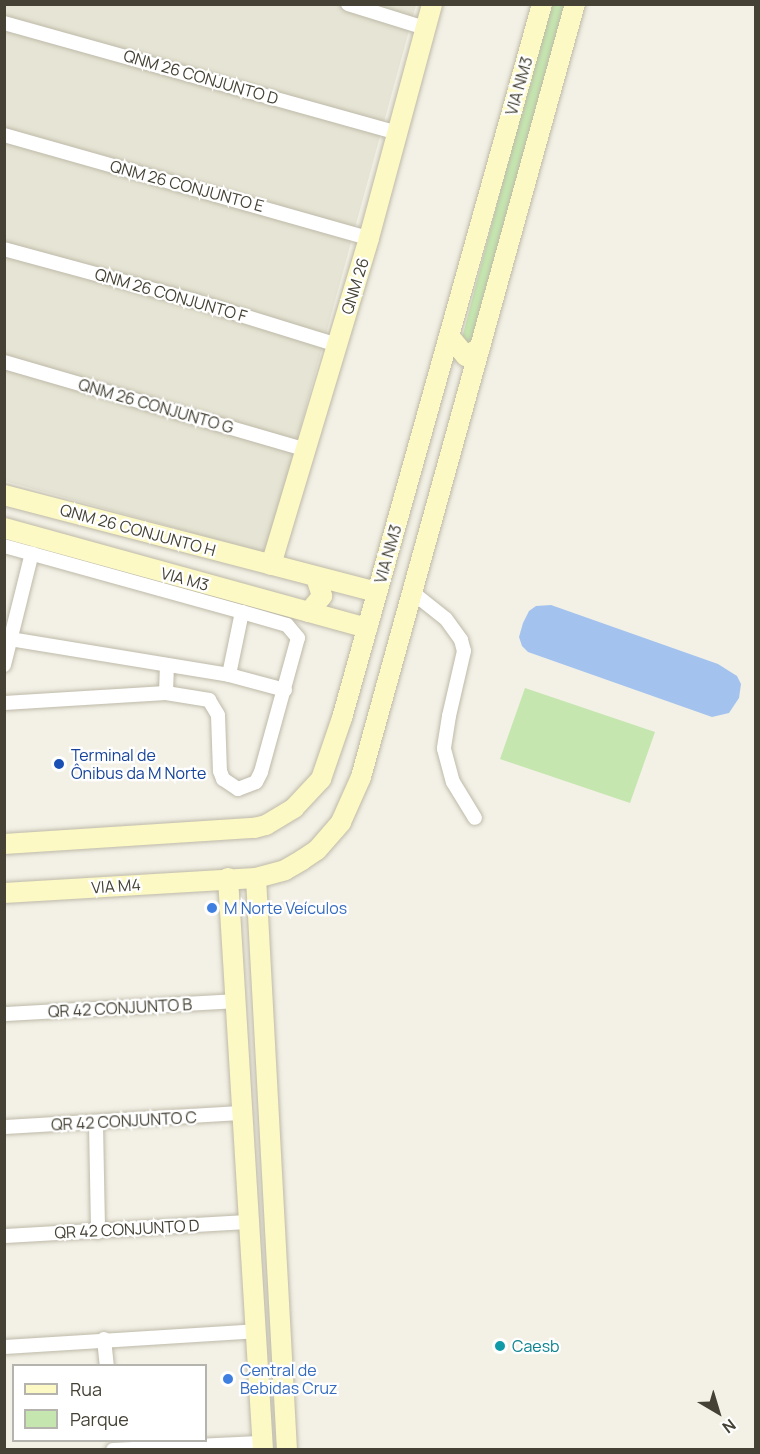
<!DOCTYPE html>
<html>
<head>
<meta charset="utf-8">
<style>
	body { margin:0 }
	#map { position:relative; width:760px; height:1454px; overflow:hidden; background:#f3f1e6; font-family:Manrope,sans-serif }
	div>[style] { position:absolute }
	.residential>* { inset:0; background:#e6e4d4 }
	.green>* { inset:0; background:#c5e6af }
	.water>* { inset:0; background:#a3c3ee }
	.roads { filter:drop-shadow(0 0 2px #bebaa9) drop-shadow(0 0 2px #bebaa9) }
	.street>* { height:14px; margin:-7px; padding:0 7px; transform-origin:7px; border-radius:7px; background:#fff }
	.secondary>* { height:20px; margin:-10px; padding:0 10px; transform-origin:10px; border-radius:10px; background:#fdf9c5 }
	.dots>* { width:16px; height:16px; translate:-50% -50%; box-sizing:border-box; border:3px solid #fff; border-radius:50% }
	span { translate:-50% -50%; white-space:nowrap; text-align:center; line-height:1.15; -webkit-text-stroke:4.5px #fff; paint-order:stroke }
	.street-label { font-size:16px; color:#454235 }
	.transit-label { font-size:16px; color:#164399 }
	.left { translate:0 -50%; text-align:left }
	.shop-label { font-size:16px; color:#366cbe }
	.culture-label { font-size:16px; color:#0d838f }
	.frame { position:absolute; inset:0; border:6px solid #454235; pointer-events:none }
	.legend { position:absolute; left:12px; top:1364px; width:195px; height:78px; box-sizing:border-box; background:#fff; border:2px solid #b5b3ae; margin:0; padding:8px 10px; list-style:none; font-size:18px; color:#454235 }
	.legend li { display:flex; align-items:center; gap:12px; height:30px }
	.legend b { width:30px; border:2px solid #b5b3ae }
	.north { position:absolute; left:688px; top:1382px; width:60px; height:60px; -webkit-text-stroke:4px #fff; paint-order:stroke; rotate:142deg; font-size:16px; font-weight:700; line-height:24px; text-align:center; color:#454235 }
	.north::after { content:''; display:block; margin:auto; width:21px; height:27px; background:#454235; clip-path:polygon(50% 0,100% 100%,50% 72%,0 100%) }
</style>
</head>
<body>
<div id="map">
	<div class="residential">
		<div style="clip-path:polygon(4px 5px,416px 5px,266px 553px,5px 481px)"></div>
	</div>
	<div class="green">
		<div style="clip-path:polygon(549px 5px,575px 5px,477px 338px,469px 347px,462px 338px)"></div>
		<div style="clip-path:polygon(525px 688px,655px 732px,630px 803px,500px 759px)"></div>
	</div>
	<div class="water">
		<div style="clip-path:polygon(551px 605px,718px 664px,737px 676px,741px 684px,739px 698px,729px 713px,712px 717px,528px 652px,522px 646px,519px 637px,523px 623px,529px 611px,536px 606px)"></div>
	</div>
	<div class="roads">
		<div class="street">
			<div style="left:348px;top:4px;width:81px;rotate:17.3deg"></div>
			<div style="left:4px;top:23px;width:409px;rotate:15.6deg"></div>
			<div style="left:4px;top:135px;width:379px;rotate:15.8deg"></div>
			<div style="left:4px;top:249px;width:195px;rotate:15.2deg"></div>
			<div style="left:192px;top:300px;width:152px;rotate:17.2deg"></div>
			<div style="left:4px;top:362px;width:316px;rotate:16.2deg"></div>
			<div style="left:4px;top:546px;width:247px;rotate:15.5deg"></div>
			<div style="left:242px;top:612px;width:64px;rotate:101.7deg"></div>
			<div style="left:412px;top:592px;width:43px;rotate:38.5deg"></div>
			<div style="left:446px;top:619px;width:26px;rotate:54deg"></div>
			<div style="left:461px;top:640px;width:11px;rotate:75deg"></div>
			<div style="left:464px;top:651px;width:67px;rotate:103deg"></div>
			<div style="left:449px;top:716px;width:33px;rotate:99deg"></div>
			<div style="left:444px;top:749px;width:34px;rotate:75deg"></div>
			<div style="left:453px;top:782px;width:42px;rotate:58.6deg"></div>
			<div style="left:4px;top:638px;width:228px;rotate:9.3deg"></div>
			<div style="left:229px;top:675px;width:58px;rotate:15deg"></div>
			<div style="left:4px;top:665px;width:115px;rotate:-76deg"></div>
			<div style="left:166px;top:693px;width:44px;rotate:9.2deg"></div>
			<div style="left:209px;top:700px;width:17px;rotate:59deg"></div>
			<div style="left:218px;top:715px;width:56px;rotate:88deg"></div>
			<div style="left:220px;top:771px;width:9px;rotate:69deg"></div>
			<div style="left:223px;top:779px;width:18px;rotate:34deg"></div>
			<div style="left:238px;top:789px;width:19px;rotate:-21deg"></div>
			<div style="left:256px;top:782px;width:11px;rotate:-63deg"></div>
			<div style="left:261px;top:772px;width:139px;rotate:-74.6deg"></div>
			<div style="left:298px;top:638px;width:17px;rotate:-130deg"></div>
			<div style="left:287px;top:625px;width:47px;rotate:-163.9deg"></div>
			<div style="left:4px;top:703px;width:162px;rotate:-3.5deg"></div>
			<div style="left:166px;top:693px;width:27px;rotate:-88deg"></div>
			<div style="left:4px;top:1014px;width:232px;rotate:-3.2deg"></div>
			<div style="left:96px;top:1124px;width:108px;rotate:88.9deg"></div>
			<div style="left:4px;top:1127px;width:238px;rotate:-3.4deg"></div>
			<div style="left:4px;top:1236px;width:245px;rotate:-3.3deg"></div>
			<div style="left:104px;top:1339px;width:27px;rotate:84deg"></div>
			<div style="left:4px;top:1347px;width:253px;rotate:-3.6deg"></div>
			<div style="left:113px;top:1450px;width:150px;rotate:-2.7deg"></div>
		</div>
		<div class="secondary">
			<div style="left:449px;top:336px;width:26px;rotate:50deg"></div>
			<div style="left:466px;top:356px;width:16px;rotate:-30deg"></div>
			<div style="left:4px;top:495px;width:385px;rotate:14.6deg"></div>
			<div style="left:4px;top:528px;width:377px;rotate:15.4deg"></div>
			<div style="left:271px;top:565px;width:341px;rotate:-73.3deg"></div>
			<div style="left:369px;top:238px;width:242px;rotate:-74.9deg"></div>
			<div style="left:309px;top:612px;width:21px;rotate:-51deg"></div>
			<div style="left:322px;top:596px;width:20px;rotate:-108deg"></div>
			<div style="left:4px;top:844px;width:251px;rotate:-3.7deg"></div>
			<div style="left:254px;top:828px;width:12px;rotate:-14deg"></div>
			<div style="left:266px;top:825px;width:33px;rotate:-31deg"></div>
			<div style="left:294px;top:808px;width:40px;rotate:-47deg"></div>
			<div style="left:321px;top:779px;width:65px;rotate:-71deg"></div>
			<div style="left:342px;top:718px;width:741px;rotate:-74.35deg"></div>
			<div style="left:228px;top:878px;width:573px;rotate:86.5deg"></div>
			<div style="left:256px;top:878px;width:573px;rotate:86.9deg"></div>
			<div style="left:4px;top:893px;width:252px;rotate:-3.4deg"></div>
			<div style="left:256px;top:878px;width:30px;rotate:-15deg"></div>
			<div style="left:285px;top:870px;width:20px;rotate:-30deg"></div>
			<div style="left:302px;top:860px;width:18px;rotate:-34deg"></div>
			<div style="left:317px;top:850px;width:37px;rotate:-49deg"></div>
			<div style="left:341px;top:822px;width:49px;rotate:-66deg"></div>
			<div style="left:361px;top:777px;width:802px;rotate:-74.53deg"></div>
		</div>
	</div>
	<div class="dots">
		<div style="left:59px;top:764px;background:#1a4fb4"></div>
		<div style="left:212px;top:908px;background:#3f7fe0"></div>
		<div style="left:500px;top:1346px;background:#0f9aa8"></div>
		<div style="left:228px;top:1379px;background:#3f7fe0"></div>
	</div>
	<div class="street-label">
		<span style="left:201px;top:77px;rotate:16deg">QNM 26 CONJUNTO D</span>
		<span style="left:519px;top:86px;rotate:-74deg">VIA NM3</span>
		<span style="left:187px;top:186px;rotate:15deg">QNM 26 CONJUNTO E</span>
		<span style="left:355px;top:286px;rotate:-73deg">QNM 26</span>
		<span style="left:171px;top:295px;rotate:16deg">QNM 26 CONJUNTO F</span>
		<span style="left:156px;top:406px;rotate:16deg">QNM 26 CONJUNTO G</span>
		<span style="left:138px;top:530px;rotate:15deg">QNM 26 CONJUNTO H</span>
		<span style="left:388px;top:554px;rotate:-74deg">VIA NM3</span>
		<span style="left:185px;top:579px;rotate:15deg">VIA M3</span>
		<span style="left:116px;top:886px;rotate:-4deg">VIA M4</span>
		<span style="left:120px;top:1008px;rotate:-3deg">QR 42 CONJUNTO B</span>
		<span style="left:124px;top:1121px;rotate:-3deg">QR 42 CONJUNTO C</span>
		<span style="left:127px;top:1229px;rotate:-3deg">QR 42 CONJUNTO D</span>
	</div>
	<div class="transit-label">
		<span class="left" style="left:71px;top:764px">Terminal de<br>Ônibus da M Norte</span>
	</div>
	<div class="shop-label">
		<span class="left" style="left:224px;top:908px">M Norte Veículos</span>
		<span class="left" style="left:240px;top:1379px">Central de<br>Bebidas Cruz</span>
	</div>
	<div class="culture-label">
		<span class="left" style="left:512px;top:1346px">Caesb</span>
	</div>
	<div class="frame"></div>
	<ul class="legend">
	<li><b style="height:8px;background:#fdf9c5"></b>Rua</li>
	<li><b style="height:16px;background:#c5e6af"></b>Parque</li>
	</ul>
	<div class="north">N</div>
</div>
</body>
</html>
